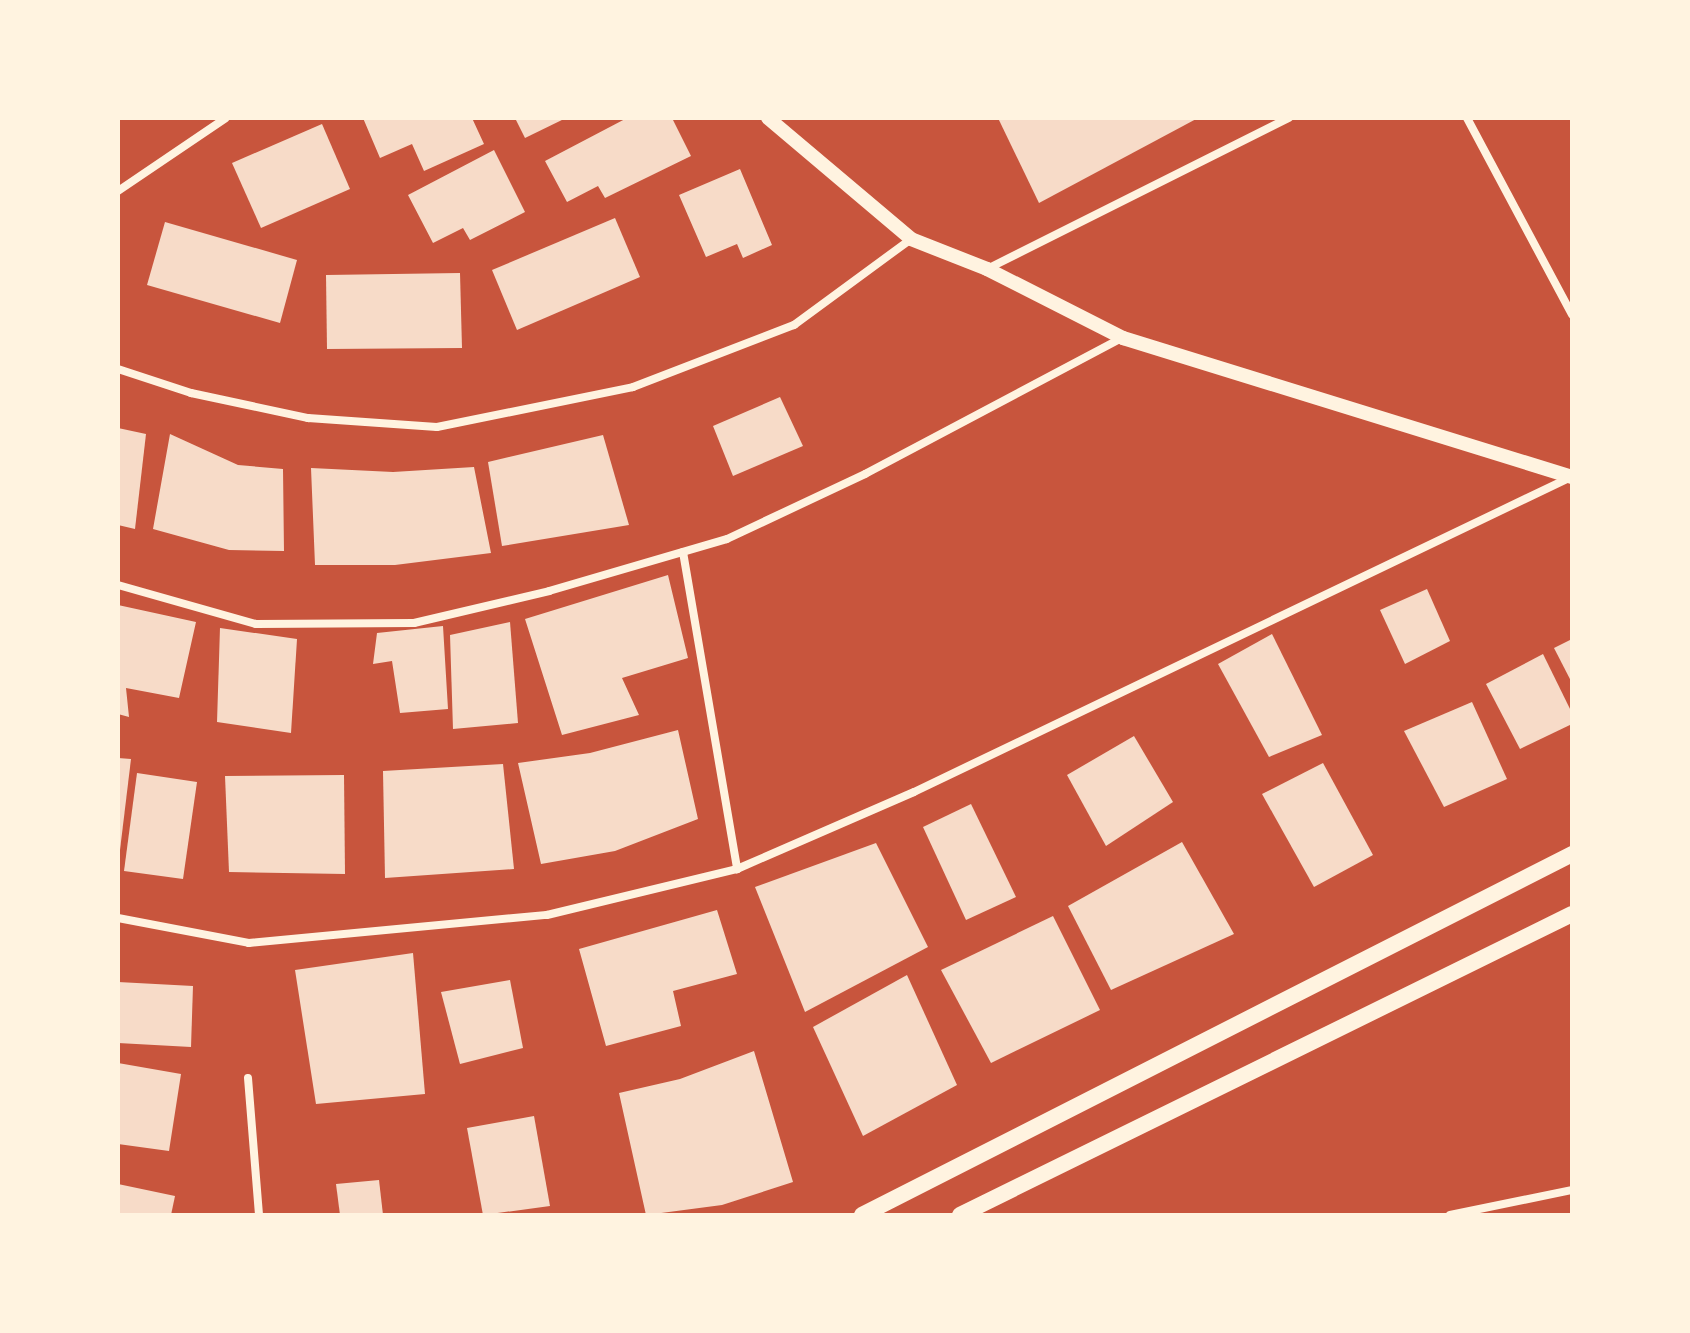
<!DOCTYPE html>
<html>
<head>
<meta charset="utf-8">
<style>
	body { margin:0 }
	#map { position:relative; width:1690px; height:1333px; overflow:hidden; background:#c8553d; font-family:"Noto Sans",sans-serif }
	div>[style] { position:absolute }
	.building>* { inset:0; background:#f7dbc8 }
	.minor>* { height:8px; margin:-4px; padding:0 4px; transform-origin:4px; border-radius:4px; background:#fff3e0 }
	.tertiary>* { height:14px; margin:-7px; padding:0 7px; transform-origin:7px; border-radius:7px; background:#fff3e0 }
	.secondary>* { height:16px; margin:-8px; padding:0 8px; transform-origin:8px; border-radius:8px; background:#fff3e0 }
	span { translate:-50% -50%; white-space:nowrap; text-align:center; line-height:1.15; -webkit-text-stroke:6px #fff3e0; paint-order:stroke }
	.frame { position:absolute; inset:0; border:120px solid #fff3e0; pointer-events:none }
</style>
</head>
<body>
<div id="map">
	<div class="building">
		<div style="clip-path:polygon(363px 118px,472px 118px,484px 144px,424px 171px,412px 144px,380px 158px)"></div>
		<div style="clip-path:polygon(515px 118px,566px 118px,525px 138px)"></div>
		<div style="clip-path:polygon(627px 118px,672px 118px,691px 156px,605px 198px,598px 186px,567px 202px,545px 161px)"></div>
		<div style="clip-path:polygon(998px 118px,1198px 118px,1039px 203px)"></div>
		<div style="clip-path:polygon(322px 124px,350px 189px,261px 228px,232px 163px)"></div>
		<div style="clip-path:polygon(494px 150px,525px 212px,470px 240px,463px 228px,433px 243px,408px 195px)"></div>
		<div style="clip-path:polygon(740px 169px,772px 245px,743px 258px,737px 244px,706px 257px,679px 195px)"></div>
		<div style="clip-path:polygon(615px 218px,640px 277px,517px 330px,492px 270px)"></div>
		<div style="clip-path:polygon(165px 222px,297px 260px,280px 323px,147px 285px)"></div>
		<div style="clip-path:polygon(460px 273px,462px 348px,327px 349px,326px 275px)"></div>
		<div style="clip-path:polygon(780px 397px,803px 446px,733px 476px,713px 426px)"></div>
		<div style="clip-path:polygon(118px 428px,146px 434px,135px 529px,118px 525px)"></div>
		<div style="clip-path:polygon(170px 434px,238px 465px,283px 469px,284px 551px,229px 550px,153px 529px)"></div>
		<div style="clip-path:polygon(603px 435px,629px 525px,502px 546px,488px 462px)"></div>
		<div style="clip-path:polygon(474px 467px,491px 553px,395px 565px,315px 565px,311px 468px,393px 472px)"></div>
		<div style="clip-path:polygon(668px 575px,688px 658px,622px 678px,639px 715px,562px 735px,525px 619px)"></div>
		<div style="clip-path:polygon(1427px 589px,1450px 641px,1405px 664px,1380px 610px)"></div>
		<div style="clip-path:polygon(118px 605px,196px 622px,179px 698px,126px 688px,129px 717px,118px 714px)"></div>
		<div style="clip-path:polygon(510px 622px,518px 723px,453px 729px,450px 635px)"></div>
		<div style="clip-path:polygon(443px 626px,448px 709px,400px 713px,392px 661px,373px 664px,377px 633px)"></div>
		<div style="clip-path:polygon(220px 628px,297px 639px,291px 733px,217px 722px)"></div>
		<div style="clip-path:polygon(1272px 634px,1322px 735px,1269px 757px,1218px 664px)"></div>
		<div style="clip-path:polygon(1572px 639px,1572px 683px,1554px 648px)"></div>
		<div style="clip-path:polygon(1543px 654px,1572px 713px,1572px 724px,1520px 749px,1486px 684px)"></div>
		<div style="clip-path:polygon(1472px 702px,1507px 779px,1444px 807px,1404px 731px)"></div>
		<div style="clip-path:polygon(678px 730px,698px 819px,615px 851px,541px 864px,518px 763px,590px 753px)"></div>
		<div style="clip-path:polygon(1134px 736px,1173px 802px,1106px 846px,1067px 775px)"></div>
		<div style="clip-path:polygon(118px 758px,131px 759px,120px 850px,118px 850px)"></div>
		<div style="clip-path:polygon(1323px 763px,1373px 855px,1314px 887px,1262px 794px)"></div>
		<div style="clip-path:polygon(503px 764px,514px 869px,385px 878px,383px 771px)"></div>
		<div style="clip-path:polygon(137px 773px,197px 782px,183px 879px,124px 871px)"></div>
		<div style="clip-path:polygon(344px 775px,345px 874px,229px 872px,225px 776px)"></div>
		<div style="clip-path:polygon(971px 804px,1016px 897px,966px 920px,923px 827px)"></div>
		<div style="clip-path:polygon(1182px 842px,1234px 934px,1111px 990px,1068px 906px)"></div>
		<div style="clip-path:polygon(876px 843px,928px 947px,805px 1012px,755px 887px)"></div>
		<div style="clip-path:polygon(717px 910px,737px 974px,673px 991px,681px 1026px,606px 1046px,579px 949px)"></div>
		<div style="clip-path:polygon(1053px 916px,1100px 1010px,991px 1063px,941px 970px)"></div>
		<div style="clip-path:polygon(413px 953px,425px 1094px,316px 1104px,295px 970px)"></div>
		<div style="clip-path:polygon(907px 975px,957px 1085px,863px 1136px,813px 1027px)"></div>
		<div style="clip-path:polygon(510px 980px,523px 1048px,460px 1064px,441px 992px)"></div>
		<div style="clip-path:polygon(118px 982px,193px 986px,191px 1047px,118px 1043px)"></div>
		<div style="clip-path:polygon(754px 1051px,793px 1182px,722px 1205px,646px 1215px,619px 1093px,680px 1079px)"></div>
		<div style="clip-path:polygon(118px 1063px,181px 1074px,169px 1151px,118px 1144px)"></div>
		<div style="clip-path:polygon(534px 1116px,550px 1206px,483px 1215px,467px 1128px)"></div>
		<div style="clip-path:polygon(379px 1180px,383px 1215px,340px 1215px,336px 1184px)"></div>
		<div style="clip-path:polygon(118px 1184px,175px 1196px,171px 1215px,118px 1215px)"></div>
	</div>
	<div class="minor">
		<div style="left:1467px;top:118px;width:223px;rotate:61.9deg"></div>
		<div style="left:118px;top:191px;width:130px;rotate:-34.1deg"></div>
		<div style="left:987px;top:269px;width:338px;rotate:-26.6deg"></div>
		<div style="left:118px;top:369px;width:77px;rotate:18.2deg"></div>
		<div style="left:191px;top:393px;width:120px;rotate:12.1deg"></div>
		<div style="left:308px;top:418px;width:129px;rotate:4deg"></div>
		<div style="left:437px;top:427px;width:200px;rotate:-11.5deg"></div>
		<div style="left:633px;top:387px;width:173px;rotate:-21.1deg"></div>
		<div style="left:794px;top:325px;width:145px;rotate:-36.3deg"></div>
		<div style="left:683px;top:552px;width:322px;rotate:80.3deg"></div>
		<div style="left:118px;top:585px;width:143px;rotate:15.8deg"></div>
		<div style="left:256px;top:624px;width:158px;rotate:-0.4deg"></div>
		<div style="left:414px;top:623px;width:139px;rotate:-13.3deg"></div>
		<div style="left:549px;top:591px;width:185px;rotate:-16.3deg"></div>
		<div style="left:727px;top:539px;width:153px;rotate:-25.2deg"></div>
		<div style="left:865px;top:474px;width:291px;rotate:-27.9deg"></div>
		<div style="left:118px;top:918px;width:133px;rotate:10.8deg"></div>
		<div style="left:249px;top:943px;width:299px;rotate:-5.4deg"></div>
		<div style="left:547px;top:915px;width:195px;rotate:-13.6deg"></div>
		<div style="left:737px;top:869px;width:193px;rotate:-23.5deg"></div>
		<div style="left:914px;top:792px;width:729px;rotate:-25.62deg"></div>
		<div style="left:248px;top:1078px;width:137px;rotate:85.4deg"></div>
		<div style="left:1450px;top:1215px;width:125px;rotate:-11.6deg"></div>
	</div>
	<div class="tertiary">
		<div style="left:768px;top:118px;width:187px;rotate:40.2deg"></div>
		<div style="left:911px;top:239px;width:82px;rotate:21.5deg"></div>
		<div style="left:987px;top:269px;width:153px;rotate:26.9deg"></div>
		<div style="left:1123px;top:338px;width:470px;rotate:17.2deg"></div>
	</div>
	<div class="secondary">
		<div style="left:862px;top:1215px;width:797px;rotate:-26.95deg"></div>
		<div style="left:960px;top:1215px;width:682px;rotate:-26.19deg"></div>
	</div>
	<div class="frame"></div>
</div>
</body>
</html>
